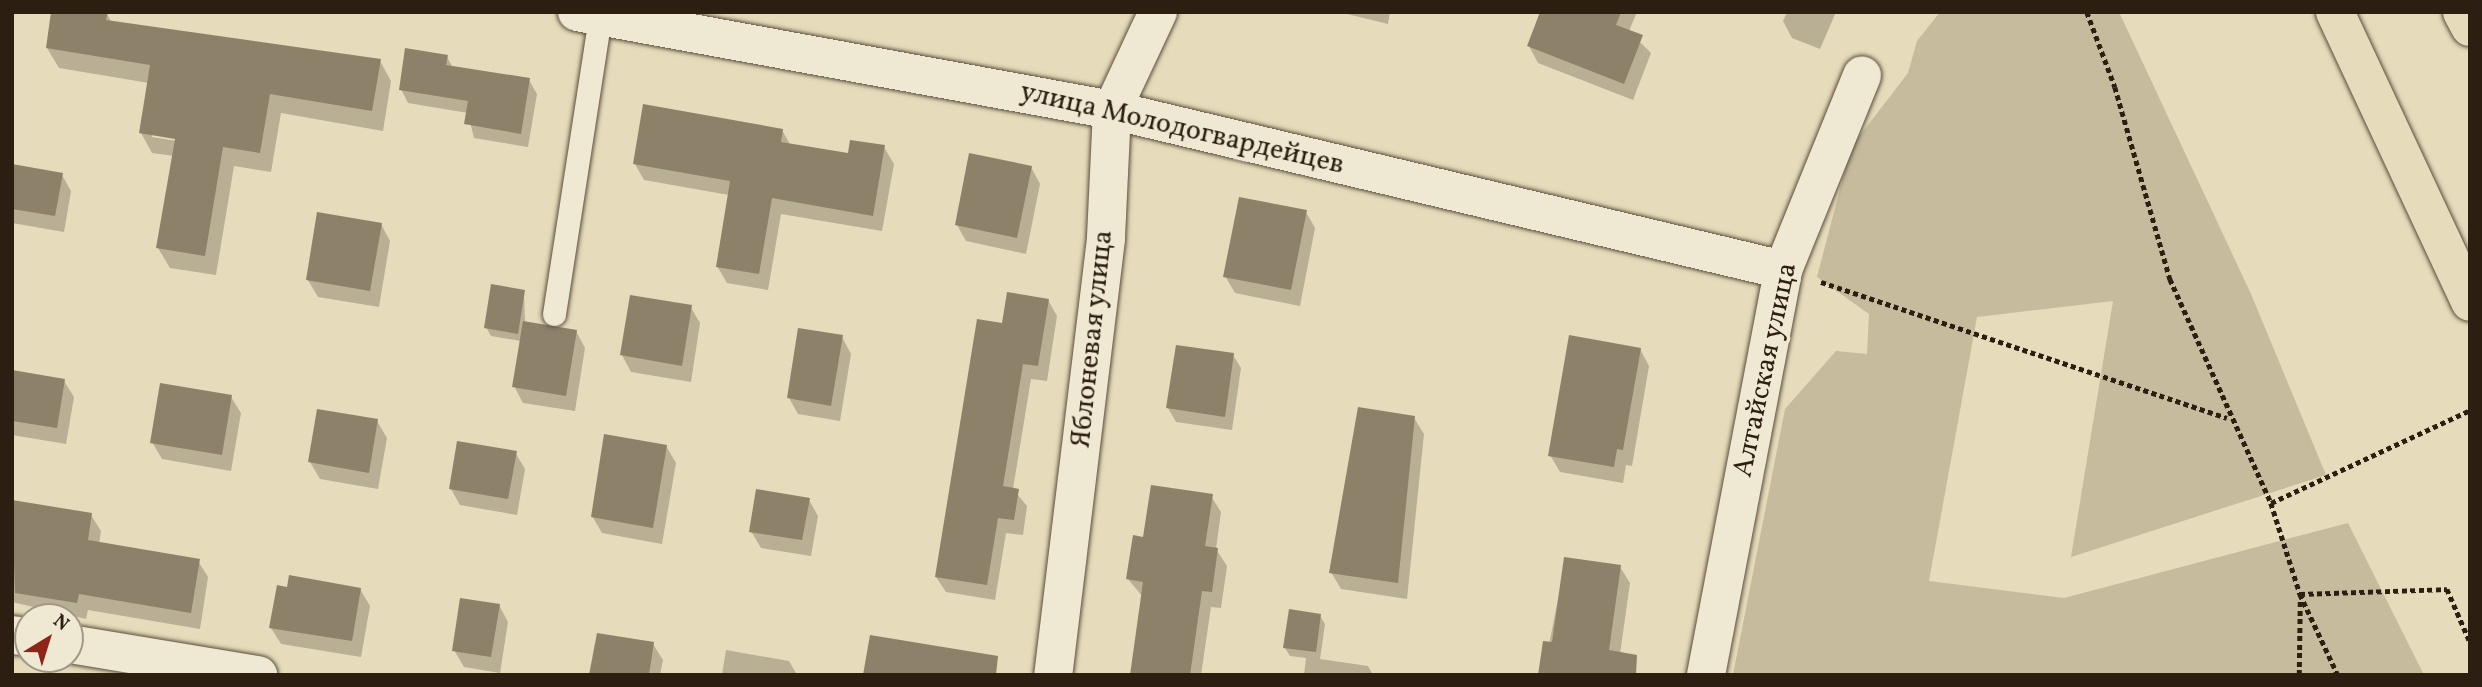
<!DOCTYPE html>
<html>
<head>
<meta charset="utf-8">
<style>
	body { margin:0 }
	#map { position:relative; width:2482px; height:687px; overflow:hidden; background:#e6dbba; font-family:Vollkorn,serif }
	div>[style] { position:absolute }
	.green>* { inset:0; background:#c6bb9d }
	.shadow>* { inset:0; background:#0003 }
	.building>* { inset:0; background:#8d8169 }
	.path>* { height:4.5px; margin-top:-2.25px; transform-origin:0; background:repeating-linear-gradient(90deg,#2c1f12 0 5px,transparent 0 8.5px) }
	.roads { filter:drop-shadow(0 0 2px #5a4e3c) drop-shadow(0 0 2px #5a4e3c) }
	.lane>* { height:23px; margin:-11.5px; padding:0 11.5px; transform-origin:11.5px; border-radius:11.5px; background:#efe8d2 }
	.street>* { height:38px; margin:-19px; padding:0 19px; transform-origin:19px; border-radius:19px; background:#efe8d2 }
	.secondary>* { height:38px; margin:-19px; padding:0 19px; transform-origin:19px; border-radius:19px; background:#efe8d2 }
	.primary>* { height:38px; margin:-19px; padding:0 19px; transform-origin:19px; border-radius:19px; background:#e6dbba }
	span { translate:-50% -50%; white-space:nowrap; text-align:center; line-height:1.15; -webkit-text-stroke:7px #efe8d2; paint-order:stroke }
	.street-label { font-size:28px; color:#2c1f12 }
	.frame { position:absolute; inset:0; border:14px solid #2c1f12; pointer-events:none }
	.north { position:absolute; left:14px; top:603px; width:70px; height:70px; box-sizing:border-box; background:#efe8d2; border:2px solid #a19885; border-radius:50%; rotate:38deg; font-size:19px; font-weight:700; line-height:28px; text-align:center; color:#2c1f12 }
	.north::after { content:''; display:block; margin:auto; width:24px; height:32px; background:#8f2418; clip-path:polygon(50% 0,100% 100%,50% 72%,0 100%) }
</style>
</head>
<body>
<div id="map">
	<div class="green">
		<div style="clip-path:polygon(1940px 12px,2119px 12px,2251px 294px,2326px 475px,2071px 557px,2113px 301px,1977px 317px,1929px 581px,2064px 598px,2348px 523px,2424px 675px,1733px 675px,1785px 409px,1836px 351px,1867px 354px,1869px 314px,1817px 277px,1851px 147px,1908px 73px,1917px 41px)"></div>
	</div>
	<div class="shadow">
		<div style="clip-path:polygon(1339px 12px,1390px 12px,1388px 24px)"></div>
		<div style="clip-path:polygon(1542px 12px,1637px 12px,1629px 31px,1651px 53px,1633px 100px,1538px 63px,1529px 46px)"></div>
		<div style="clip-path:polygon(1787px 12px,1836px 12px,1820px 49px,1792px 38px,1783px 21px)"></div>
		<div style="clip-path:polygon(evenodd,107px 14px,112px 23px,380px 61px,391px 81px,383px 131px,281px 113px,271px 172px,234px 166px,216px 275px,170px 268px,158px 248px,174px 156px,152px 153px,141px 133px,149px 83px,59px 68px,47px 48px,107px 14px,152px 133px,184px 139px,183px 142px,152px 137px,152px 133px)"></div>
		<div style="clip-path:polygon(447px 57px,453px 68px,529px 80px,537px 94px,528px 147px,474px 138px,468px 113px,408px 103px,401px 89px)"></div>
		<div style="clip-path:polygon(782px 130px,791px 146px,850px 155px,884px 147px,894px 164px,882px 231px,781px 214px,768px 290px,727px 283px,717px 266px,729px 195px,644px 180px,635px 164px)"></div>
		<div style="clip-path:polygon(12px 166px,62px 175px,71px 191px,64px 232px,12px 223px)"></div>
		<div style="clip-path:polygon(1031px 167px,1040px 184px,1026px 254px,966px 241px,957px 225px)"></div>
		<div style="clip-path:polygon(1306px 212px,1315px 228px,1300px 306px,1235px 293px,1225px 276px)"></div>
		<div style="clip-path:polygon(381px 224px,390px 241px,379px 307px,318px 297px,308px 280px)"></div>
		<div style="clip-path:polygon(524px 292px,525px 323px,576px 331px,585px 348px,575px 411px,523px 403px,514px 386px,521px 341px,491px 336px,486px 327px)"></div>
		<div style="clip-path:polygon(1048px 300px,1057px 316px,1047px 381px,1031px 379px,1013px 489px,1027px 506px,1023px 535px,1006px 533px,995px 600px,946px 592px,936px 577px,1004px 325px)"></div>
		<div style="clip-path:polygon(690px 306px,700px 323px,691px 382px,631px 372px,622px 355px)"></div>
		<div style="clip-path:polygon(842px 337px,851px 354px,840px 421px,798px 414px,789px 398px)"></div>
		<div style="clip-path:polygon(1640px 349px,1649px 366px,1632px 466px,1626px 465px,1623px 483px,1560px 472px,1550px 455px)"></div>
		<div style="clip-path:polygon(1233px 355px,1241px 368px,1232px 430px,1176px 422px,1168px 408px)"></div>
		<div style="clip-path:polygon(12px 372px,64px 381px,74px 397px,66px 444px,12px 435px)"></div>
		<div style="clip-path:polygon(231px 397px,241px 413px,231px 471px,162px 459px,152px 442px)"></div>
		<div style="clip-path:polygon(1414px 418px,1424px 434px,1407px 599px,1341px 589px,1331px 572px)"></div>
		<div style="clip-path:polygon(377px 421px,387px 438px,378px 489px,320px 479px,310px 462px)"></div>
		<div style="clip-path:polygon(666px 446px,676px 463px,662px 544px,602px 533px,592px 516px)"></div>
		<div style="clip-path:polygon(515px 452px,525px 469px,517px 515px,460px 505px,451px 489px)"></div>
		<div style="clip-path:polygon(1211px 496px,1221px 512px,1216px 549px,1227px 566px,1221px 608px,1211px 607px,1201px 675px,1131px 675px,1142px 596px,1128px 579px,1145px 539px)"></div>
		<div style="clip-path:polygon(809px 500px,818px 516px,811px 556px,761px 548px,751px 531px)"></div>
		<div style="clip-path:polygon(12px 502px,91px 515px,101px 531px,99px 544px,198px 561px,208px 577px,200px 629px,88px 610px,86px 619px,12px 602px)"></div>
		<div style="clip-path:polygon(1566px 559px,1620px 567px,1630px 583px,1620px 654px,1543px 675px)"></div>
		<div style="clip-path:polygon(360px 589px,370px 606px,361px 657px,281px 644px,271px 628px)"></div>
		<div style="clip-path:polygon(499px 605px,508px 622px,500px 673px,464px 667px,454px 650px)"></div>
		<div style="clip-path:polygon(1320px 616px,1325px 624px,1320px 659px,1368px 666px,1373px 675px,1304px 675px,1306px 658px,1290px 656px,1285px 648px)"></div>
		<div style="clip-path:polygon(653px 644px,663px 660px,660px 675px,591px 675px)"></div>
		<div style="clip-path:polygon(726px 650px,789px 661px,797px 675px,722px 675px)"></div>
	</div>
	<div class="building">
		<div style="clip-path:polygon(51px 12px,108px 12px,106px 20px,381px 59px,372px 111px,270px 94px,260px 153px,223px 147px,205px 256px,156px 248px,175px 139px,139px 133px,150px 65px,46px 48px)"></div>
		<div style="clip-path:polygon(1540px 12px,1621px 12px,1616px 25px,1643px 35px,1624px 84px,1527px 46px)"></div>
		<div style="clip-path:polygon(405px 48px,448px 55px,446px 65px,530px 78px,521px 134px,464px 124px,468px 101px,399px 90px)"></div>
		<div style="clip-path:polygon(643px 104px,783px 129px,781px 142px,848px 153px,850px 140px,885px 145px,873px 216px,772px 198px,759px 274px,716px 267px,730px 181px,633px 164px)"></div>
		<div style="clip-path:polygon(969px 153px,1032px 166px,1017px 238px,955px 225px)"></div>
		<div style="clip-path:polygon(12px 164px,63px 173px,55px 216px,12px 209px)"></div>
		<div style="clip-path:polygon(1239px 197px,1307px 210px,1291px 290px,1223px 277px)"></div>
		<div style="clip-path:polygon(317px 212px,382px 223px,370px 291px,306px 280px)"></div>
		<div style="clip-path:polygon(491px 284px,525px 290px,518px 334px,484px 328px)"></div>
		<div style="clip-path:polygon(1007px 292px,1049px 299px,1038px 366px,1023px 364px,1003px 486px,1019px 489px,1014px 520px,998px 518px,987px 585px,935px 577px,977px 319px,1002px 323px)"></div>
		<div style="clip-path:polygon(630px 295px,692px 305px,682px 366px,620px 355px)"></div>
		<div style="clip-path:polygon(523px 321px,577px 330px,566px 396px,512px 387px)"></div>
		<div style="clip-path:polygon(798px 328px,843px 335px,831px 406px,787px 398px)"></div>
		<div style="clip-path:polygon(1569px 335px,1641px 348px,1623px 450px,1617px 449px,1614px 467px,1548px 456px)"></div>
		<div style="clip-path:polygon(1176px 345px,1234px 353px,1225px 417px,1166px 408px)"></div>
		<div style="clip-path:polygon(12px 370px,65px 379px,57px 428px,12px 421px)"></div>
		<div style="clip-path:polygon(160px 383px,232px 395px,222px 455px,150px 443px)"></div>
		<div style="clip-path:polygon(1358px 407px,1415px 416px,1398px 583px,1329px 573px)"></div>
		<div style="clip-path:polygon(317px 409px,378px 419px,369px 473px,308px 462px)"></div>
		<div style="clip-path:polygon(604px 434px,667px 445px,653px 528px,591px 517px)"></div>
		<div style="clip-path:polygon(457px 441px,517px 451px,508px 499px,449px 489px)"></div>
		<div style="clip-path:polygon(1151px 485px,1213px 494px,1205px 546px,1218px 548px,1212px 592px,1202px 591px,1190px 675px,1130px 675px,1143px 582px,1126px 579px,1133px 535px,1143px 537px)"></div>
		<div style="clip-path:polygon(756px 489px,810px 498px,802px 540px,749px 532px)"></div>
		<div style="clip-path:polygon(12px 500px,92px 513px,88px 540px,200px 559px,191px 613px,79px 594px,77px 603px,15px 593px)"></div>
		<div style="clip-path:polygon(1564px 557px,1621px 565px,1609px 650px,1637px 655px,1636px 675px,1538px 675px,1543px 641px,1552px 642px)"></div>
		<div style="clip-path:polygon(289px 575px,361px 588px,352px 641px,269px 628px,277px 585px,287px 587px)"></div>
		<div style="clip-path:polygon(460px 598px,500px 604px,491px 657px,452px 651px)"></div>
		<div style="clip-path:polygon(1289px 609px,1321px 614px,1316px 652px,1283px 648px)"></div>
		<div style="clip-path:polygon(597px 633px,654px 642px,649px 675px,589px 675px)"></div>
		<div style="clip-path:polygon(870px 635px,998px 656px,996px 675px,863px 675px)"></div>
	</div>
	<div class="path">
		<div style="left:2087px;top:12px;width:80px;rotate:69.5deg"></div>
		<div style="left:2115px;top:87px;width:200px;rotate:74deg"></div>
		<div style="left:2170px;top:279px;width:246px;rotate:65.7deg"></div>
		<div style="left:2271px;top:503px;width:96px;rotate:72.3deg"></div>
		<div style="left:2300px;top:594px;width:89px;rotate:64.9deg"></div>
		<div style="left:1821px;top:282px;width:428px;rotate:18.5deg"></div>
		<div style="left:2271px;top:503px;width:220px;rotate:-25deg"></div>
		<div style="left:2300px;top:594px;width:147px;rotate:-1.9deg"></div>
		<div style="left:2447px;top:589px;width:58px;rotate:66.5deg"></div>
		<div style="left:2299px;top:675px;width:76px;rotate:-89.2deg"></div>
	</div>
	<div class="roads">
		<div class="lane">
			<div style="left:554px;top:314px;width:302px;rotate:-81.2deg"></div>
		</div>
		<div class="street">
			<div style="left:1158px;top:12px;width:108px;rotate:115.1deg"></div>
			<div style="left:1112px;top:110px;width:690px;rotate:13.41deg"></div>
			<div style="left:12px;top:635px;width:16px;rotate:7deg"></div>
			<div style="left:70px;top:644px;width:191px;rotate:9.4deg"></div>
			<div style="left:1706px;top:675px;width:412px;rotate:-79.2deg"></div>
			<div style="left:1783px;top:270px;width:210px;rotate:-67.9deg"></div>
		</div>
		<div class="secondary">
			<div style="left:577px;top:12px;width:544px;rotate:10.38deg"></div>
			<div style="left:1112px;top:110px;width:129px;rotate:92.7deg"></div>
			<div style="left:1106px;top:239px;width:439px;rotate:96.9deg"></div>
		</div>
		<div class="primary">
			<div style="left:2335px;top:12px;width:320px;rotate:65deg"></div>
			<div style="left:2462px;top:12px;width:17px;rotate:62deg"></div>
		</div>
	</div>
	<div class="street-label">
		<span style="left:1182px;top:129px;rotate:13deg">улица Молодогвардейцев</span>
		<span style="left:1093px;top:339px;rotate:-84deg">Яблоневая улица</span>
		<span style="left:1766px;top:370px;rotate:-78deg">Алтайская улица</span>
	</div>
	<div class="frame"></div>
	<div class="north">N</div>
</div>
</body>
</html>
